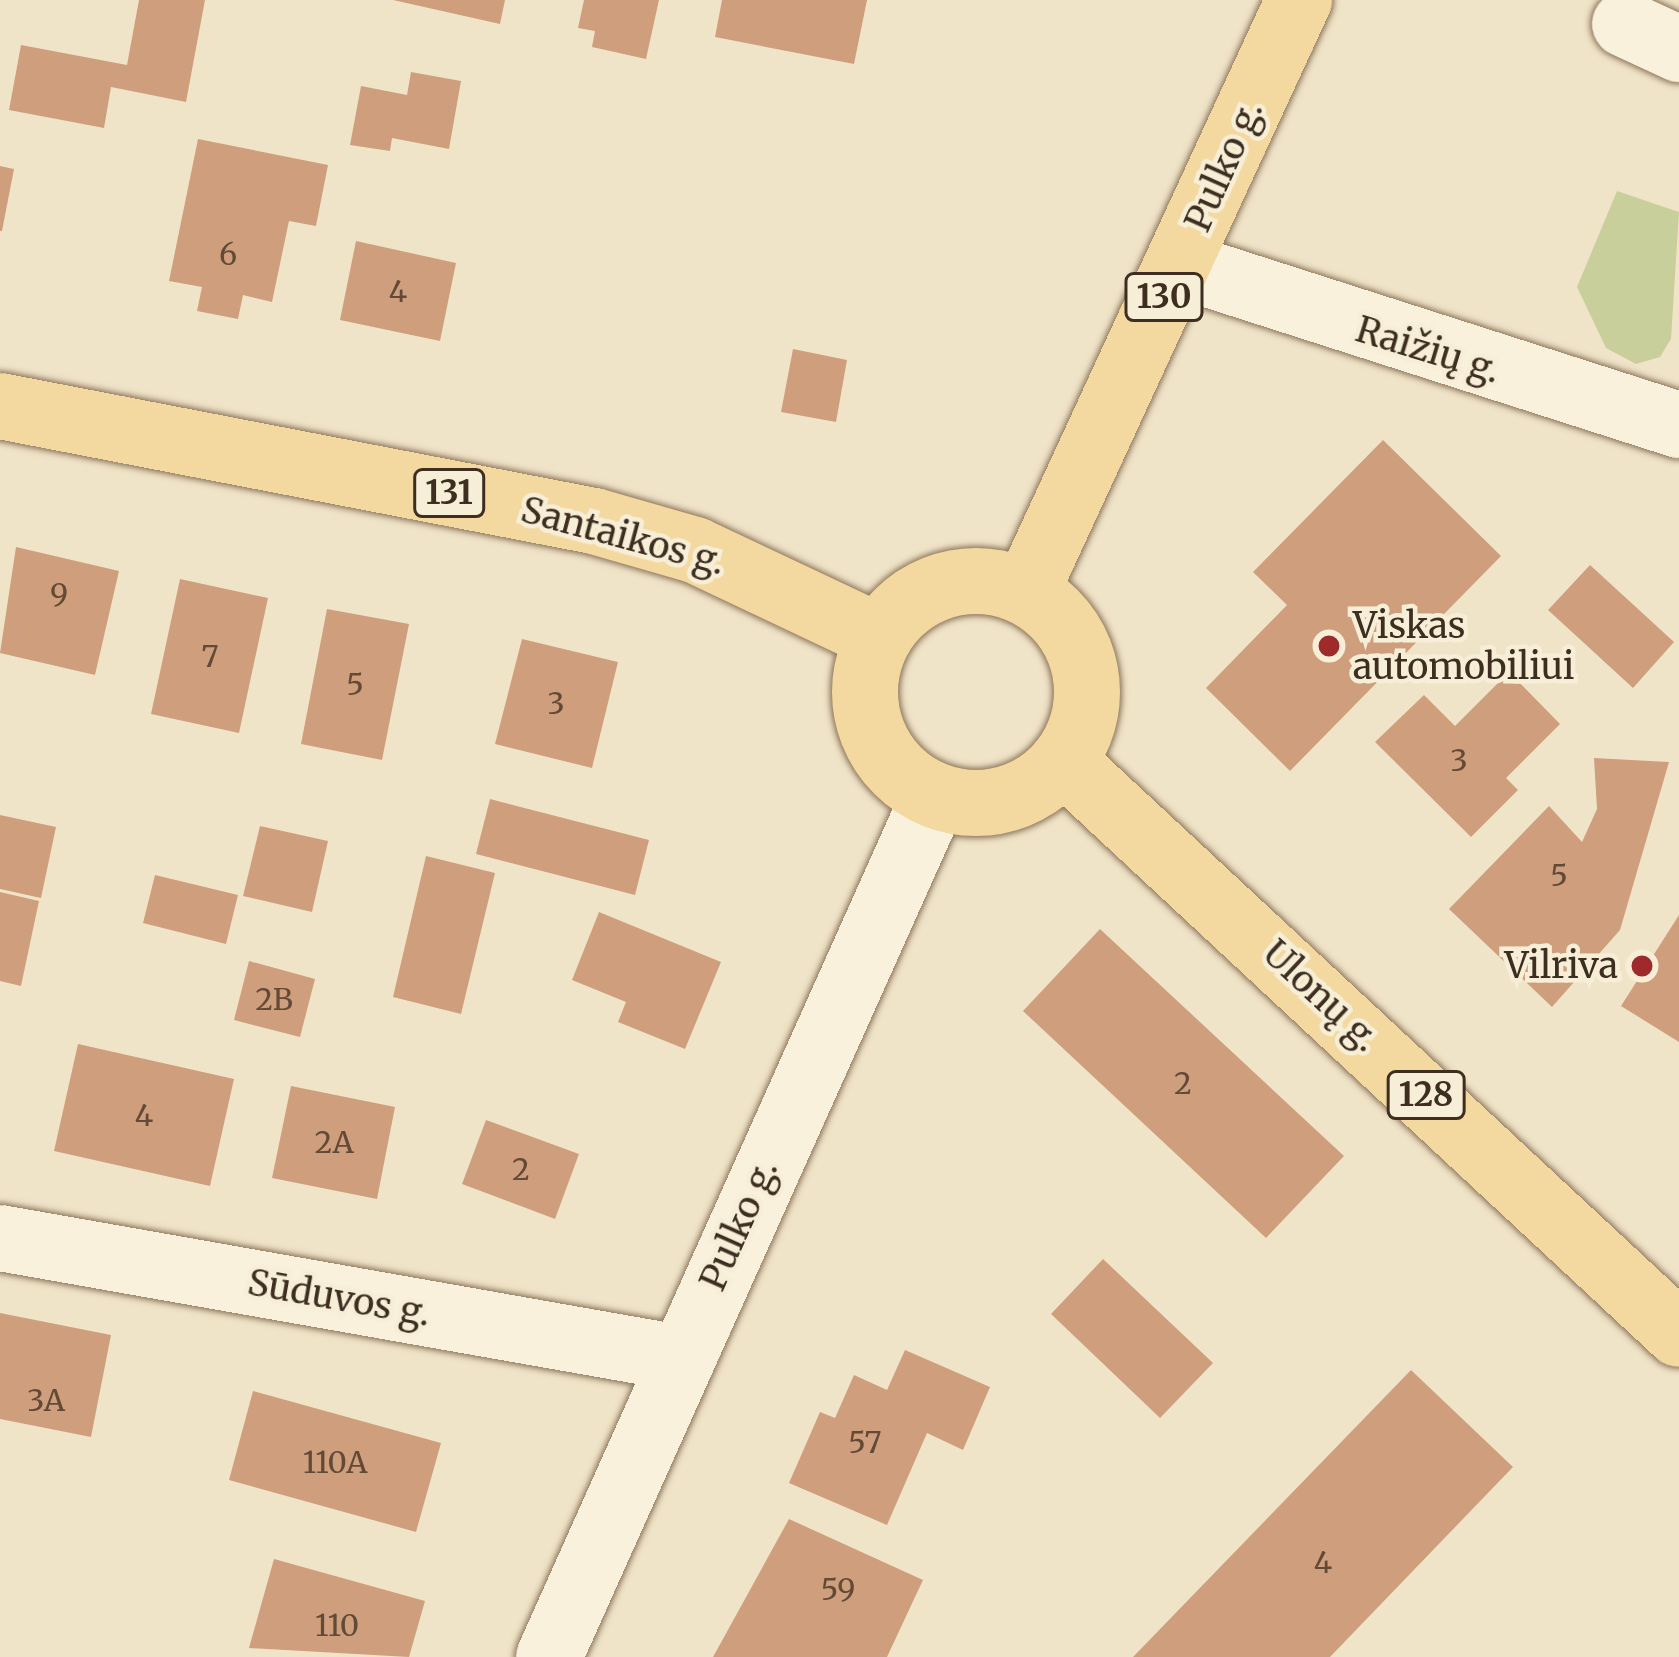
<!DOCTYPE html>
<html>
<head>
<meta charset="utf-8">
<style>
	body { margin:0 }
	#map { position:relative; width:1679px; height:1657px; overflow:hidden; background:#f0e4c8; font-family:Merriweather,serif }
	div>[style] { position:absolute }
	.green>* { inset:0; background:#c9cf9b }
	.building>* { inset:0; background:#cf9f7d }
	.roads { filter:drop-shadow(0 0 3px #8d765c) drop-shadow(0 0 3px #8d765c) }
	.minor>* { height:66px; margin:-33px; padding:0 33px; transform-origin:33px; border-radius:33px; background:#faf1dc }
	.major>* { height:66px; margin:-33px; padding:0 33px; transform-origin:33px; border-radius:33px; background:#f3d9a0 }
	.major>.ring { margin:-33px; padding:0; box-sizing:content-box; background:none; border:66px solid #f3d9a0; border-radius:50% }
	.dots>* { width:33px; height:33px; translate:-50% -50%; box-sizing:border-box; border:6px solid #f7eed8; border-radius:50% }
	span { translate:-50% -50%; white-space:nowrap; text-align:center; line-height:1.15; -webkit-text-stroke:9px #f7eed8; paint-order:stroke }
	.number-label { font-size:30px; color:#624a37 }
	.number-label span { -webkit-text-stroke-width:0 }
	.shield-label span { padding:3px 9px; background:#f7eed8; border:3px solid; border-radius:9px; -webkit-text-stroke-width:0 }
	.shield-label { font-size:33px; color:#3d2e20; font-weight:700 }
	.street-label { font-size:36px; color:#3d2e20 }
	.poi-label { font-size:36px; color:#3d2e20 }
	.left { translate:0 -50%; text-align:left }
	.right { translate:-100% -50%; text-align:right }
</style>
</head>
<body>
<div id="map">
	<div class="green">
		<div style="clip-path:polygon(1617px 191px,1679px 212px,1671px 339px,1660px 357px,1636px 364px,1606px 348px,1577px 287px)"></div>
	</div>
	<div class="building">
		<div style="clip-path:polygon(139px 0,205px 0,186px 102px,111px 87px,104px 128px,9px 110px,21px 45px,127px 65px)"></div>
		<div style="clip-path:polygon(393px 0,505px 0,500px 24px)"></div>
		<div style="clip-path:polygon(584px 0,659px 0,646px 59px,592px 47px,595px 31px,578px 28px)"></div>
		<div style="clip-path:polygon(722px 0,867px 0,854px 64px,715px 37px)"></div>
		<div style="clip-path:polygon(411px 72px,461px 81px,449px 149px,392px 138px,390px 151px,350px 145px,361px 86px,407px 95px)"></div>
		<div style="clip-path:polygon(198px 139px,328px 165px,316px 226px,289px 221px,272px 302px,243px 295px,238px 319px,197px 311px,202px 287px,169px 281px)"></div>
		<div style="clip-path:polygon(0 166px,14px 169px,2px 231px,0 231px)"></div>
		<div style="clip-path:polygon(356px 241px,456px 263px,440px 341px,340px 320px)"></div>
		<div style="clip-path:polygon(793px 349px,847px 360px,836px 422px,781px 412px)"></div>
		<div style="clip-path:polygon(1383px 440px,1501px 556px,1290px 771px,1206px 688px,1287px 605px,1253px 572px)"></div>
		<div style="clip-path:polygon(16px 547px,119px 571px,95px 675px,0 653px)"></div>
		<div style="clip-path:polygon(1590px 565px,1674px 642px,1633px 688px,1548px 610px)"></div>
		<div style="clip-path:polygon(180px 579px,268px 598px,239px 733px,151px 714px)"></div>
		<div style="clip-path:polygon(327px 609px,409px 624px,382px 760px,301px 744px)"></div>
		<div style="clip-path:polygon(522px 639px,618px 662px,592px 768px,495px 744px)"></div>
		<div style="clip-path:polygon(1509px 672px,1560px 724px,1506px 778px,1518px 790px,1471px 837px,1375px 742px,1424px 695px,1455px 726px)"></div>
		<div style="clip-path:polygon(1594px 758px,1669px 762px,1620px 930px,1552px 1007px,1449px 909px,1549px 806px,1582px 842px,1597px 809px)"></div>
		<div style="clip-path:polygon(490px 799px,649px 840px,635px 895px,476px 854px)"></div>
		<div style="clip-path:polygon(0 815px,56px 827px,41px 898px,0 889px)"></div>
		<div style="clip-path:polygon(260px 826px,328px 841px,312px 912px,243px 896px)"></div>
		<div style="clip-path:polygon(426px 856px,495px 873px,461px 1014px,393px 997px)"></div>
		<div style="clip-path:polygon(155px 875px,238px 895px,226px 944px,143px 923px)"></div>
		<div style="clip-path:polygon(0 892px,39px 901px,21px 986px,0 981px)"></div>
		<div style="clip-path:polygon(599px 912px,721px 962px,685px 1049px,618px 1022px,626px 1002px,572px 980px)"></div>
		<div style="clip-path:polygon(1679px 915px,1679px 1042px,1621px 1006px)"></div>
		<div style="clip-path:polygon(1100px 929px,1344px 1156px,1266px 1238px,1023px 1011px)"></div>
		<div style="clip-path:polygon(249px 961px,315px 979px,300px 1037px,234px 1020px)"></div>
		<div style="clip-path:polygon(78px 1044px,234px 1079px,210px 1186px,54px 1151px)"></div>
		<div style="clip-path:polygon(291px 1086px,395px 1107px,377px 1199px,272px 1178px)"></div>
		<div style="clip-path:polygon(486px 1120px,579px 1154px,555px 1219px,462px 1184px)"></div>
		<div style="clip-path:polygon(1103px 1259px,1213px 1363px,1160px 1418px,1051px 1314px)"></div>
		<div style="clip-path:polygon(0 1313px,111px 1335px,91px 1437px,0 1419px)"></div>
		<div style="clip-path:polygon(905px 1350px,990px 1387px,963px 1450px,927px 1433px,887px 1525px,789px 1483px,820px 1412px,835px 1418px,854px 1375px,887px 1390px)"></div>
		<div style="clip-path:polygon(1411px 1370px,1513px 1467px,1330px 1657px,1133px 1657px)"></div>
		<div style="clip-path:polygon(253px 1391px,441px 1443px,416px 1532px,229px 1480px)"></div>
		<div style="clip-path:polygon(789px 1519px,923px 1580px,887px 1657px,713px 1657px)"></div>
		<div style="clip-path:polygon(274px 1559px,425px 1601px,409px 1657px,249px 1648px)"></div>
	</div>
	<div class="roads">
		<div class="minor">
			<div style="left:1625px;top:24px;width:60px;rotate:24.8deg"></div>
			<div style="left:1180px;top:265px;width:524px;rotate:17.78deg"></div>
			<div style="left:0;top:1238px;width:690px;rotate:10.02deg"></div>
			<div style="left:549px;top:1657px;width:944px;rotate:-65.88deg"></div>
		</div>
		<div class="major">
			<div style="left:0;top:406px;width:605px;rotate:10.96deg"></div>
			<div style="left:594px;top:521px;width:105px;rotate:16deg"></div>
			<div style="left:695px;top:550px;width:204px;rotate:25.3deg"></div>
			<div class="ring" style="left:865px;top:581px;width:156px;height:156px"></div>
			<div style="left:1026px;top:592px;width:652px;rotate:-65.24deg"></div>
			<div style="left:1063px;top:761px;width:841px;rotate:42.93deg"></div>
		</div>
	</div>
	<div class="dots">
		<div style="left:1329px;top:646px;background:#9e2a2b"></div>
		<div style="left:1642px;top:966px;background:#9e2a2b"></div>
	</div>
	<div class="number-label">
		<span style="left:228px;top:254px">6</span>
		<span style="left:398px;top:291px">4</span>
		<span style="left:59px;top:594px">9</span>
		<span style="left:210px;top:656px">7</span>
		<span style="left:355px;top:684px">5</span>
		<span style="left:556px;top:703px">3</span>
		<span style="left:1459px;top:760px">3</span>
		<span style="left:1559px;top:875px">5</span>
		<span style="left:274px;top:999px">2B</span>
		<span style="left:1183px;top:1083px">2</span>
		<span style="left:144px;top:1115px">4</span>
		<span style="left:334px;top:1142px">2A</span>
		<span style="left:521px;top:1169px">2</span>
		<span style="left:46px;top:1400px">3A</span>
		<span style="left:865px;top:1442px">57</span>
		<span style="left:335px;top:1462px">110A</span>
		<span style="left:1323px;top:1562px">4</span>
		<span style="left:838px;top:1589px">59</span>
		<span style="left:337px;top:1625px">110</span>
	</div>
	<div class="shield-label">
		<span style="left:1164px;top:297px">130</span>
		<span style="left:449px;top:493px">131</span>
		<span style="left:1426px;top:1095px">128</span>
	</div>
	<div class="street-label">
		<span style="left:1224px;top:166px;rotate:-66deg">Pulko g.</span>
		<span style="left:1428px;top:350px;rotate:17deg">Raižių g.</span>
		<span style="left:623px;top:536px;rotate:15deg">Santaikos g.</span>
		<span style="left:1321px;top:996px;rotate:43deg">Ulonų g.</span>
		<span style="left:739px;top:1225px;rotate:-66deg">Pulko g.</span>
		<span style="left:339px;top:1298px;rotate:10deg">Sūduvos g.</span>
	</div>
	<div class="poi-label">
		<span class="left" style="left:1353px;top:646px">Viskas<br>automobiliui</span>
		<span class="right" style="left:1618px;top:966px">Vilriva</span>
	</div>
</div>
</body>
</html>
